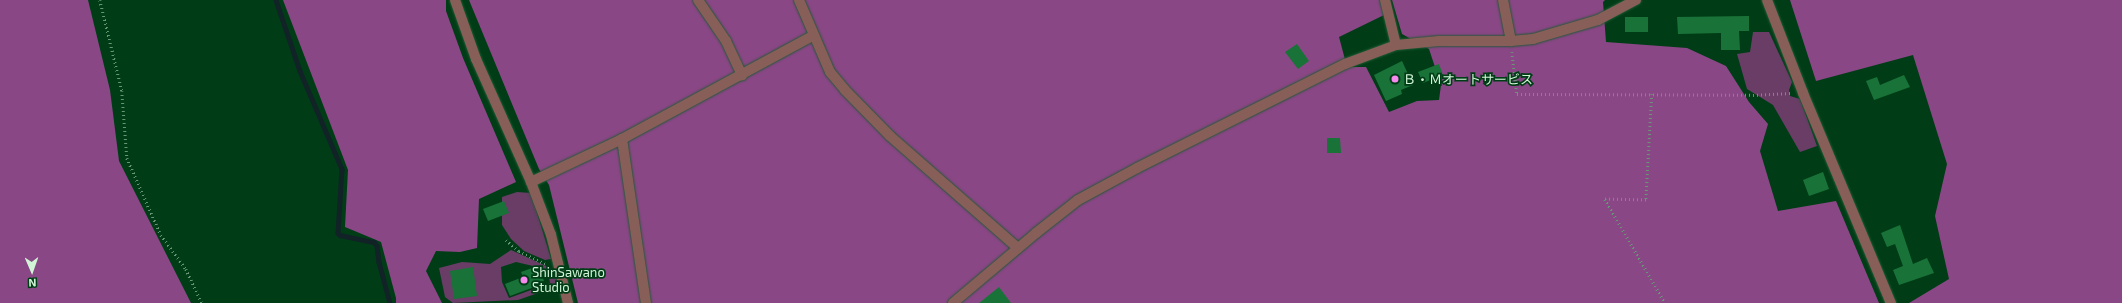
<!DOCTYPE html>
<html>
<head>
<meta charset="utf-8">
<style>
	body { margin:0 }
	#map { position:relative; width:2122px; height:303px; overflow:hidden; background:#003d17; font-family:"Exo 2","Noto Sans JP",sans-serif }
	div>[style] { position:absolute }
	.green>* { inset:0; background:#693d66 }
	.forest>* { inset:0; background:#8a4785 }
	.stream>* { height:4.5px; margin:-2.25px; padding:0 2.25px; transform-origin:2.25px; border-radius:2.25px; background:#112327 }
	.building>* { inset:0; background:#197338 }
	.path>* { height:2.5px; margin-top:-1.25px; transform-origin:0; background:repeating-linear-gradient(90deg,#669675 0 1px,transparent 0 4px) }
	.roads { filter:drop-shadow(0 0 1px #215a36) drop-shadow(0 0 1px #215a36) }
	.minor>* { height:10px; margin:-5px; padding:0 5px; transform-origin:5px; border-radius:5px; background:#885f58 }
	.dots>* { width:11px; height:11px; translate:-50% -50%; box-sizing:border-box; border:2px solid #003d17; border-radius:50% }
	span { translate:-50% -50%; white-space:nowrap; text-align:center; line-height:1.15; -webkit-text-stroke:3.5px #003d17; paint-order:stroke }
	.poi-label { font-size:13px; color:#d1f4d7 }
	.left { translate:0 -50%; text-align:left }
	.north { position:absolute; left:12px; top:251px; width:40px; height:40px; -webkit-text-stroke:3px #003d17; paint-order:stroke; rotate:178deg; font-size:11px; font-weight:700; line-height:16px; text-align:center; color:#d1f4d7 }
	.north::after { content:''; display:block; margin:auto; width:14px; height:18px; background:#d1f4d7; clip-path:polygon(50% 0,100% 100%,50% 72%,0 100%) }
</style>
</head>
<body>
<div id="map">
	<div class="green">
		<div style="clip-path:polygon(1753px 32px,1769px 32px,1792px 82px,1789px 90px,1790px 96px,1800px 99px,1817px 146px,1800px 152px,1773px 105px,1747px 89px,1737px 54px,1750px 52px)"></div>
		<div style="clip-path:polygon(517px 192px,531px 193px,551px 259px,545px 260px,524px 251px,511px 239px,502px 225px,502px 197px)"></div>
		<div style="clip-path:polygon(evenodd,511px 250px,555px 270px,558px 286px,518px 300px,453px 303px,445px 297px,439px 268px,462px 262px,490px 264px,511px 250px,516px 262px,533px 266px,548px 273px,550px 283px,509px 298px,502px 282px,501px 267px,516px 262px)"></div>
	</div>
	<div class="forest">
		<div style="clip-path:polygon(0 0,88px 0,110px 90px,119px 161px,191px 303px,0 303px)"></div>
		<div style="clip-path:polygon(283px 0,446px 0,446px 11px,463px 58px,516px 182px,479px 199px,477px 248px,460px 252px,436px 251px,426px 271px,442px 303px,396px 303px,396px 298px,381px 242px,345px 227px,348px 170px)"></div>
		<div style="clip-path:polygon(469px 0,1380px 0,1384px 15px,1339px 37px,1347px 67px,1366px 67px,1389px 112px,1417px 101px,1439px 100px,1441px 85px,1429px 49px,1402px 34px,1392px 0,1605px 0,1603px 2px,1606px 42px,1687px 48px,1726px 66px,1749px 102px,1768px 124px,1760px 151px,1778px 211px,1836px 201px,1879px 303px,578px 303px,549px 185px,539px 169px)"></div>
		<div style="clip-path:polygon(1790px 0,2122px 0,2122px 303px,1909px 303px,1949px 279px,1935px 216px,1947px 164px,1913px 55px,1816px 81px)"></div>
	</div>
	<div class="stream">
		<div style="left:276px;top:0;width:75px;rotate:71.3deg"></div>
		<div style="left:300px;top:71px;width:107px;rotate:66.8deg"></div>
		<div style="left:342px;top:169px;width:64px;rotate:93.6deg"></div>
		<div style="left:338px;top:233px;width:3px;rotate:45deg"></div>
		<div style="left:340px;top:235px;width:35px;rotate:12deg"></div>
		<div style="left:374px;top:242px;width:5px;rotate:53deg"></div>
		<div style="left:377px;top:246px;width:16px;rotate:83deg"></div>
		<div style="left:379px;top:262px;width:42px;rotate:75deg"></div>
	</div>
	<div class="building">
		<div style="clip-path:polygon(1749px 16px,1749px 31px,1739px 31px,1740px 50px,1721px 50px,1721px 33px,1678px 34px,1677px 17px)"></div>
		<div style="clip-path:polygon(1625px 17px,1648px 17px,1648px 32px,1625px 32px)"></div>
		<div style="clip-path:polygon(1297px 44px,1309px 61px,1298px 69px,1285px 52px)"></div>
		<div style="clip-path:polygon(1402px 61px,1413px 85px,1401px 90px,1402px 94px,1386px 101px,1374px 75px)"></div>
		<div style="clip-path:polygon(1439px 64px,1443px 75px,1423px 83px,1418px 72px)"></div>
		<div style="clip-path:polygon(1904px 75px,1910px 87px,1874px 100px,1866px 81px,1877px 77px,1880px 85px)"></div>
		<div style="clip-path:polygon(1327px 138px,1340px 138px,1341px 153px,1327px 153px)"></div>
		<div style="clip-path:polygon(1823px 172px,1829px 189px,1809px 196px,1803px 180px)"></div>
		<div style="clip-path:polygon(504px 201px,509px 213px,488px 221px,483px 209px)"></div>
		<div style="clip-path:polygon(1900px 225px,1913px 264px,1927px 258px,1934px 273px,1899px 285px,1893px 270px,1903px 266px,1895px 244px,1887px 247px,1881px 233px)"></div>
		<div style="clip-path:polygon(473px 267px,477px 296px,454px 299px,450px 271px)"></div>
		<div style="clip-path:polygon(532px 268px,540px 269px,544px 281px,536px 283px,537px 286px,510px 296px,505px 284px,523px 277px,521px 272px)"></div>
		<div style="clip-path:polygon(999px 287px,1011px 303px,979px 303px)"></div>
	</div>
	<div class="path">
		<div style="left:100px;top:0;width:94px;rotate:76.4deg"></div>
		<div style="left:122px;top:91px;width:67px;rotate:85.7deg"></div>
		<div style="left:127px;top:158px;width:84px;rotate:66.2deg"></div>
		<div style="left:161px;top:235px;width:42px;rotate:53.7deg"></div>
		<div style="left:186px;top:269px;width:38px;rotate:65deg"></div>
		<div style="left:1512px;top:52px;width:42px;rotate:83.2deg"></div>
		<div style="left:1517px;top:94px;width:236px;rotate:0.2deg"></div>
		<div style="left:1753px;top:95px;width:38px;rotate:-3deg"></div>
		<div style="left:1652px;top:94px;width:106px;rotate:93.2deg"></div>
		<div style="left:1646px;top:200px;width:41px;rotate:-178.6deg"></div>
		<div style="left:1605px;top:199px;width:120px;rotate:60deg"></div>
		<div style="left:506px;top:240px;width:17px;rotate:40deg"></div>
		<div style="left:519px;top:251px;width:30px;rotate:26deg"></div>
	</div>
	<div class="roads">
		<div class="minor">
			<div style="left:455px;top:0;width:63px;rotate:70.4deg"></div>
			<div style="left:476px;top:59px;width:135px;rotate:65.9deg"></div>
			<div style="left:531px;top:182px;width:57px;rotate:69.3deg"></div>
			<div style="left:551px;top:235px;width:70px;rotate:76deg"></div>
			<div style="left:698px;top:0;width:50px;rotate:55.7deg"></div>
			<div style="left:726px;top:41px;width:38px;rotate:65deg"></div>
			<div style="left:799px;top:0;width:78px;rotate:66.7deg"></div>
			<div style="left:830px;top:72px;width:23px;rotate:50deg"></div>
			<div style="left:845px;top:90px;width:64px;rotate:45.6deg"></div>
			<div style="left:890px;top:136px;width:170px;rotate:41.2deg"></div>
			<div style="left:1385px;top:0;width:46px;rotate:76.3deg"></div>
			<div style="left:1503px;top:0;width:42px;rotate:79deg"></div>
			<div style="left:1767px;top:0;width:100px;rotate:68.8deg"></div>
			<div style="left:1803px;top:93px;width:228px;rotate:67.3deg"></div>
			<div style="left:622px;top:139px;width:166px;rotate:81.7deg"></div>
			<div style="left:531px;top:182px;width:101px;rotate:-25.3deg"></div>
			<div style="left:622px;top:139px;width:218px;rotate:-28.4deg"></div>
			<div style="left:953px;top:303px;width:109px;rotate:-40.1deg"></div>
			<div style="left:1036px;top:233px;width:53px;rotate:-38.2deg"></div>
			<div style="left:1078px;top:200px;width:67px;rotate:-28.5deg"></div>
			<div style="left:1137px;top:168px;width:233px;rotate:-26.6deg"></div>
			<div style="left:1345px;top:64px;width:54px;rotate:-20.4deg"></div>
			<div style="left:1396px;top:45px;width:43px;rotate:-5.3deg"></div>
			<div style="left:1439px;top:41px;width:72px"></div>
			<div style="left:1511px;top:41px;width:22px;rotate:-5deg"></div>
			<div style="left:1533px;top:39px;width:68px;rotate:-16.3deg"></div>
			<div style="left:1598px;top:20px;width:43px;rotate:-27.8deg"></div>
		</div>
	</div>
	<div class="dots">
		<div style="left:1395px;top:79px;background:#f689ed"></div>
		<div style="left:524px;top:280px;background:#f689ed"></div>
	</div>
	<div class="poi-label">
		<span class="left" style="left:1403px;top:79px">Ｂ・Ｍオートサービス</span>
		<span class="left" style="left:532px;top:280px">ShinSawano<br>Studio</span>
	</div>
	<div class="north">N</div>
</div>
</body>
</html>
